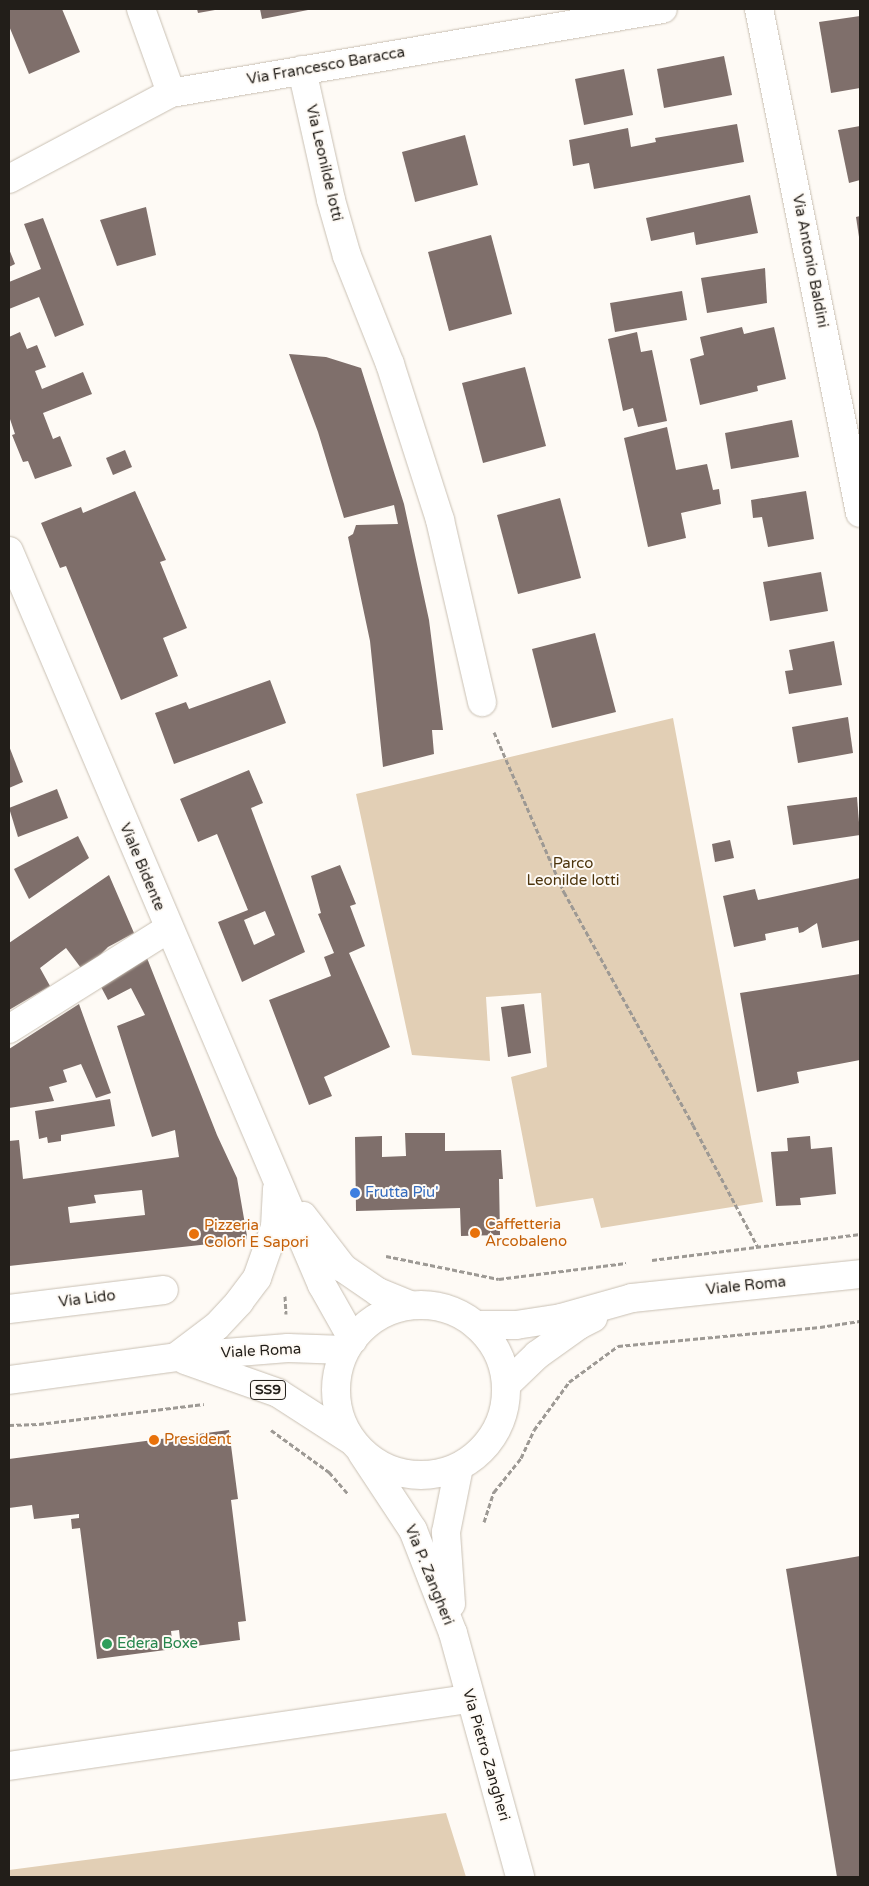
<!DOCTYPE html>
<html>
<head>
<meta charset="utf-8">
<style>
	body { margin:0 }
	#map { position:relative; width:869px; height:1886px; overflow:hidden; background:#fefaf5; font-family:"Varela Round",sans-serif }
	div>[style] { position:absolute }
	.green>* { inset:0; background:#e2cfb5 }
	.building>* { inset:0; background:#7f6f6b }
	.path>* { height:3px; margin-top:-1.5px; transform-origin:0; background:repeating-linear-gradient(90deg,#9d9994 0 5px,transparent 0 7.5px) }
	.roads { filter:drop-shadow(0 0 1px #c9c0b3) drop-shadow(0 0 1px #c9c0b3) }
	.minor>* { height:28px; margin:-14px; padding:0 14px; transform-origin:14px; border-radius:14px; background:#fff }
	.major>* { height:28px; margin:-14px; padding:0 14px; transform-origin:14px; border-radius:14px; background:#fff }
	.major>.ring { margin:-14px; padding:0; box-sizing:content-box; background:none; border:28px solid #fff; border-radius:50% }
	.dots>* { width:14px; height:14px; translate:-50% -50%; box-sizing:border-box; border:2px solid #fefaf5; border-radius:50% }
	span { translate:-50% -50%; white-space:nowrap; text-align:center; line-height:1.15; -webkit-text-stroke:4px #fefaf5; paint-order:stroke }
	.shield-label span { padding:1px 4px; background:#fefaf5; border:1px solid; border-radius:4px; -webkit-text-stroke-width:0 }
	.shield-label { font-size:14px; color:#221e19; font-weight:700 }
	.street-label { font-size:15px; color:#221e19 }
	.park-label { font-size:15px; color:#4d350d }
	.shop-label { font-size:15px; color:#366cbe }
	.left { translate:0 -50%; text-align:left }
	.food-label { font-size:15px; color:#c56008 }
	.leisure-label { font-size:15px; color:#27864d }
	.frame { position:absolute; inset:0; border:10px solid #221e19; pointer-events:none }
</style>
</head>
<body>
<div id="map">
	<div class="green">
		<div style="clip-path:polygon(673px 718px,763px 1202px,601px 1228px,593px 1198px,536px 1207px,511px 1077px,547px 1067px,541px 993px,486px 997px,490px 1061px,412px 1055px,356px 794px)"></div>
		<div style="clip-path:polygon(446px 1813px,466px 1877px,9px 1877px,9px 1870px)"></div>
	</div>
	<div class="building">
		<div style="clip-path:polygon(9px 9px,62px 9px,80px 52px,29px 74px,9px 26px)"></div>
		<div style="clip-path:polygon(197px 9px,215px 9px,215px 10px,198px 13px)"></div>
		<div style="clip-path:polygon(260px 9px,308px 9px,308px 10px,262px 19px)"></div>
		<div style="clip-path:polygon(860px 16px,860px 88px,831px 93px,819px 22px)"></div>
		<div style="clip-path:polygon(724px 56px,732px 95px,664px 108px,657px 69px)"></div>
		<div style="clip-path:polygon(624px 69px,633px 115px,584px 125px,575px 79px)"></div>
		<div style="clip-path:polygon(737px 124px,744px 162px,594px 189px,589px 163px,573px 166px,569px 140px,628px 128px,631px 147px,656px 142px,655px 138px)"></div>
		<div style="clip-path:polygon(860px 126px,860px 180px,849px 183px,838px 130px)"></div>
		<div style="clip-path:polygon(465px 135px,478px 185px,415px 202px,402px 152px)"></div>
		<div style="clip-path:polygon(750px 195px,758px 233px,696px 245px,694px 232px,651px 241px,646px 218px)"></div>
		<div style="clip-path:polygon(146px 207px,156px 255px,117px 266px,100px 220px)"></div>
		<div style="clip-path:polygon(860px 216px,860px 237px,859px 237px,856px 217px)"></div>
		<div style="clip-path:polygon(43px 218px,84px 325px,55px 337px,39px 297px,9px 309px,9px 282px,41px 269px,24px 224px)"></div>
		<div style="clip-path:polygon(491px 235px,512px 314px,449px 331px,428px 252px)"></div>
		<div style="clip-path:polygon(9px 249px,15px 264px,9px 267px)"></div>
		<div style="clip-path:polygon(765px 268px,767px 303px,707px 313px,701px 278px)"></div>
		<div style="clip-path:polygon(682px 291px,687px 320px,615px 332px,610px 303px)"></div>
		<div style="clip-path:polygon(742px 327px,744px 334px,774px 327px,786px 379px,757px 386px,758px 391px,700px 405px,690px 359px,704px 355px,700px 337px)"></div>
		<div style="clip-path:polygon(20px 332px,27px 349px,37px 345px,46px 367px,35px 371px,42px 389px,83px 372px,92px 394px,43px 413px,53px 439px,60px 436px,72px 466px,35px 479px,28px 461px,23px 462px,12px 435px,15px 434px,9px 416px,9px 337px)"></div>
		<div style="clip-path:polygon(637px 332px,641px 352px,652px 350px,667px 421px,638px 427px,633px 408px,623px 411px,608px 339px)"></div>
		<div style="clip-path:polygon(289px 354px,326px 357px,361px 368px,404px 504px,429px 620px,443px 730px,432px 730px,434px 754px,383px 767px,370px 641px,348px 537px,353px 534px,356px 525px,398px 524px,394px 505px,344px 518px,318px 432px)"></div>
		<div style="clip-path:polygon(525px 367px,546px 446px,483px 463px,462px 383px)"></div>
		<div style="clip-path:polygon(792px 420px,799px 457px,731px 469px,725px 433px)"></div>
		<div style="clip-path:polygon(667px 427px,676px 470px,707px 464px,713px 490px,719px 489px,721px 504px,681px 513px,686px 538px,648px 547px,624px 438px)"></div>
		<div style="clip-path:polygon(125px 450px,132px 467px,113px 475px,106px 458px)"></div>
		<div style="clip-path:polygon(135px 491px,166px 560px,160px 562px,187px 628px,163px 638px,178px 676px,121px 700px,66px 566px,60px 568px,41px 523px,81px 507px,83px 513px)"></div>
		<div style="clip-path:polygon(806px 491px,814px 539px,768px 547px,762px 517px,753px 518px,751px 500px)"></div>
		<div style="clip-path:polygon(560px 498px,581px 578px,518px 594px,497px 515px)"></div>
		<div style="clip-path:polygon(821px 572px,828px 611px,770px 621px,763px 582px)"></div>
		<div style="clip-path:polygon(595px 633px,616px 712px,552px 728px,532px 649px)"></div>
		<div style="clip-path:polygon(834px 641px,842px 685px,789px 694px,785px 671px,793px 670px,789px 650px)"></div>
		<div style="clip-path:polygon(270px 680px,286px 723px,174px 764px,155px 713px,186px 702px,189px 709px)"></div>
		<div style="clip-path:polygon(848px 717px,853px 753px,798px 763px,792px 727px)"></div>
		<div style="clip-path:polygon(9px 746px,23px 782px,9px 788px)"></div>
		<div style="clip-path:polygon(evenodd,249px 770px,263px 803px,251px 808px,305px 952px,242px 982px,218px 922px,248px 910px,217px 834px,198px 842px,180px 799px,249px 770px,265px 911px,275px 935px,254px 945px,244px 920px,265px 911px)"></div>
		<div style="clip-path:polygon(57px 789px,68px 818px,18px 837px,9px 808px)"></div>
		<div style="clip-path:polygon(857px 797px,860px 835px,793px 845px,787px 806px)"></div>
		<div style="clip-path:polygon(78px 836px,89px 858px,29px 899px,14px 869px)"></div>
		<div style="clip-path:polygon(730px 840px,734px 858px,715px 862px,712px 844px)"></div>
		<div style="clip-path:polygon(340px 865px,356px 904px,350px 906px,365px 946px,349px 953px,390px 1047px,324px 1077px,332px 1096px,309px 1105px,269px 1000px,331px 976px,324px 957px,334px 953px,318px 914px,321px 913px,311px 876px)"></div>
		<div style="clip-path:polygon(109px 875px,134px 933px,108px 947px,94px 961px,81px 968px,66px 948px,40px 968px,50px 986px,9px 1010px,9px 943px)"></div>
		<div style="clip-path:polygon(860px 878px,860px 940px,822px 948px,817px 923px,803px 932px,799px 933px,798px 927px,765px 934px,766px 940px,734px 947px,723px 896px,755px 889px,758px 900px)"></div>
		<div style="clip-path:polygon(evenodd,147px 958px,217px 1135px,237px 1178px,247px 1236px,246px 1240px,9px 1266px,9px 1141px,19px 1140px,23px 1179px,179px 1157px,175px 1130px,152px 1137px,117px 1026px,145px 1015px,131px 988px,108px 1000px,100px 985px,147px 958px,142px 1190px,145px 1215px,70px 1223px,68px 1207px,96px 1203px,94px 1195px,142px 1190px)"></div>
		<div style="clip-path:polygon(860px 974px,860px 1060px,797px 1072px,799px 1083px,757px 1092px,740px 993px)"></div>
		<div style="clip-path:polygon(79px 1004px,111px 1093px,96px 1098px,81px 1064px,63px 1070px,67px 1082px,49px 1087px,54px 1101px,9px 1108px,9px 1049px)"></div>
		<div style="clip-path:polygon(524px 1004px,531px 1053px,508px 1057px,501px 1007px)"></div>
		<div style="clip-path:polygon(110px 1099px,115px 1126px,61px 1135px,61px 1141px,48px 1143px,47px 1137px,39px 1139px,35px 1111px)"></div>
		<div style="clip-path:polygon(405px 1133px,445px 1133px,445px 1151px,501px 1150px,503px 1179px,499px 1179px,500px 1235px,461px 1236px,460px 1208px,356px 1211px,355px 1137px,382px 1136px,382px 1157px,406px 1156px)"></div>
		<div style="clip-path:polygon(810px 1136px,811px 1149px,832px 1147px,836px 1194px,800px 1198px,801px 1205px,776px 1206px,771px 1152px,788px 1151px,787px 1138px)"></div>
		<div style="clip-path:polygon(229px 1430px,238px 1499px,231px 1500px,246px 1621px,238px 1622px,240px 1640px,181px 1648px,179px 1630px,171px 1631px,173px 1649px,97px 1659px,80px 1528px,72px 1529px,71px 1519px,79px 1518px,79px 1514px,34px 1519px,32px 1505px,9px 1508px,9px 1459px)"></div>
		<div style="clip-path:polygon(860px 1556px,860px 1877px,837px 1877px,786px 1569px)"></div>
	</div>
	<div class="path">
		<div style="left:494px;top:732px;width:175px;rotate:66.4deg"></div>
		<div style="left:564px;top:892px;width:266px;rotate:61deg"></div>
		<div style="left:693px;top:1125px;width:138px;rotate:62deg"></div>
		<div style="left:386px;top:1256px;width:115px;rotate:11.5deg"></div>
		<div style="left:499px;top:1279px;width:128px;rotate:-7.2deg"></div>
		<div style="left:652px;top:1260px;width:210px;rotate:-7.1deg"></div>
		<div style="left:285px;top:1296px;width:18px;rotate:87deg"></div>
		<div style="left:9px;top:1425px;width:30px;rotate:-2deg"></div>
		<div style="left:39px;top:1424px;width:166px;rotate:-6.9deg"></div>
		<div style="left:271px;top:1430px;width:72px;rotate:35.9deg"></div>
		<div style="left:329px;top:1472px;width:28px;rotate:49deg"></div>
		<div style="left:484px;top:1522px;width:32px;rotate:-72deg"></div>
		<div style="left:494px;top:1492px;width:43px;rotate:-51.5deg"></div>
		<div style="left:521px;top:1458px;width:31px;rotate:-65deg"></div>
		<div style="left:534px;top:1430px;width:59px;rotate:-53.9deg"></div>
		<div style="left:569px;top:1382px;width:61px;rotate:-36.3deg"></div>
		<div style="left:618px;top:1346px;width:203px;rotate:-5.4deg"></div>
		<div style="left:820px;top:1327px;width:40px;rotate:-8.5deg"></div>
	</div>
	<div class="roads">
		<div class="minor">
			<div style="left:141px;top:9px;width:89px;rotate:70.3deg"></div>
			<div style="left:759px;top:9px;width:514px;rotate:78.67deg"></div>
			<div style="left:302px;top:70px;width:133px;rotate:77.4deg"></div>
			<div style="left:331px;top:200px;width:58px;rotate:74.1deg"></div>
			<div style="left:347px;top:256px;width:116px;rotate:68.3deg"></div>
			<div style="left:390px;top:364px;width:164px;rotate:72.2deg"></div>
			<div style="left:440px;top:520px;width:187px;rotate:77deg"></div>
			<div style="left:9px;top:179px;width:183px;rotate:-28deg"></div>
			<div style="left:171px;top:93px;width:499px;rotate:-9.7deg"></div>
			<div style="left:9px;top:551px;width:798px;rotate:66.91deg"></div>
			<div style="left:322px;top:1285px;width:63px;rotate:60.6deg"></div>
			<div style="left:9px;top:1029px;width:188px;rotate:-32.2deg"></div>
			<div style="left:303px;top:1216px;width:66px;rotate:52.4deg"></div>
			<div style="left:343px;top:1268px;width:42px;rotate:34.4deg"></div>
			<div style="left:378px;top:1292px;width:35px;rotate:22deg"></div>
			<div style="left:9px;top:1309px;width:156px;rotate:-7deg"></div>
			<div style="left:176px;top:1357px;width:51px;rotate:-37.1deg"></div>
			<div style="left:217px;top:1326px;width:33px;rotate:-47deg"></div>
			<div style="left:239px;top:1302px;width:30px;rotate:-53deg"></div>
			<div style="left:257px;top:1278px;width:54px;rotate:-70.6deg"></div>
			<div style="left:275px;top:1227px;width:38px;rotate:-87deg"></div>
			<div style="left:362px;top:1453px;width:92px;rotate:56.5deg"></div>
			<div style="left:413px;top:1530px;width:110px;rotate:68.8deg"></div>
			<div style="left:453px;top:1633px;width:253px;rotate:74.6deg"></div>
			<div style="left:451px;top:1604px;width:72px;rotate:-94deg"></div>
			<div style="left:446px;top:1532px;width:66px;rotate:-78.7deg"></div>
			<div style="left:9px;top:1766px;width:466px;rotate:-8.3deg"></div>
		</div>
		<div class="major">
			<div class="ring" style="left:336px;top:1305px;width:142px;height:142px"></div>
			<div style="left:476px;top:1325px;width:40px"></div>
			<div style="left:516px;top:1325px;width:46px;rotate:-8.8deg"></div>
			<div style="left:561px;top:1318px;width:74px;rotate:-15.7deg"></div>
			<div style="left:632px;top:1298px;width:229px;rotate:-6deg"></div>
			<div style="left:185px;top:1360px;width:99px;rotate:19.5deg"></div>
			<div style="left:278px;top:1393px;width:87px;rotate:32.8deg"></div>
			<div style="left:9px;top:1380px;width:169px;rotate:-7.8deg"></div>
			<div style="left:176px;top:1357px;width:112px;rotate:-4.6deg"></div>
			<div style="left:288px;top:1348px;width:57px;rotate:2deg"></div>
			<div style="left:507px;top:1384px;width:42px;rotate:-44deg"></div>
			<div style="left:537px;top:1355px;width:52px;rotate:-35.5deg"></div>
			<div style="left:579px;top:1325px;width:16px;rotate:-27deg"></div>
		</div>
	</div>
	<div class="dots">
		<div style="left:355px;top:1193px;background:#3f7fe0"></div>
		<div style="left:475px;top:1233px;background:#e8710a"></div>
		<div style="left:194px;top:1234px;background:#e8710a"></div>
		<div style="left:154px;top:1440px;background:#e8710a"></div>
		<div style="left:107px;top:1644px;background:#2e9e5b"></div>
	</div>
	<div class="shield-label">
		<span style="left:268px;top:1390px">SS9</span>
	</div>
	<div class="street-label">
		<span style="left:326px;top:66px;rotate:-10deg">Via Francesco Baracca</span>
		<span style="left:324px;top:163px;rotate:77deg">Via Leonilde Iotti</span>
		<span style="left:810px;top:261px;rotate:79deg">Via Antonio Baldini</span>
		<span style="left:142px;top:867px;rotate:67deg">Viale Bidente</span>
		<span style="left:746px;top:1286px;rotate:-6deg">Viale Roma</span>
		<span style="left:87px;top:1299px;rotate:-7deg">Via Lido</span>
		<span style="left:261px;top:1351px;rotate:-3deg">Viale Roma</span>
		<span style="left:429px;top:1575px;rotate:68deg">Via P. Zangheri</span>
		<span style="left:486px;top:1755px;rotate:74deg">Via Pietro Zangheri</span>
	</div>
	<div class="park-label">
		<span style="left:573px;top:872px">Parco<br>Leonilde Iotti</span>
	</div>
	<div class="shop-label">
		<span class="left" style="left:365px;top:1193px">Frutta Piu'</span>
	</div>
	<div class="food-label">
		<span class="left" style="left:485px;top:1233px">Caffetteria<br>Arcobaleno</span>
		<span class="left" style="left:204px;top:1234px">Pizzeria<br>Colori E Sapori</span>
		<span class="left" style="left:164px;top:1440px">President</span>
	</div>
	<div class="leisure-label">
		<span class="left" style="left:117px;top:1644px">Edera Boxe</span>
	</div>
	<div class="frame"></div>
</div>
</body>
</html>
